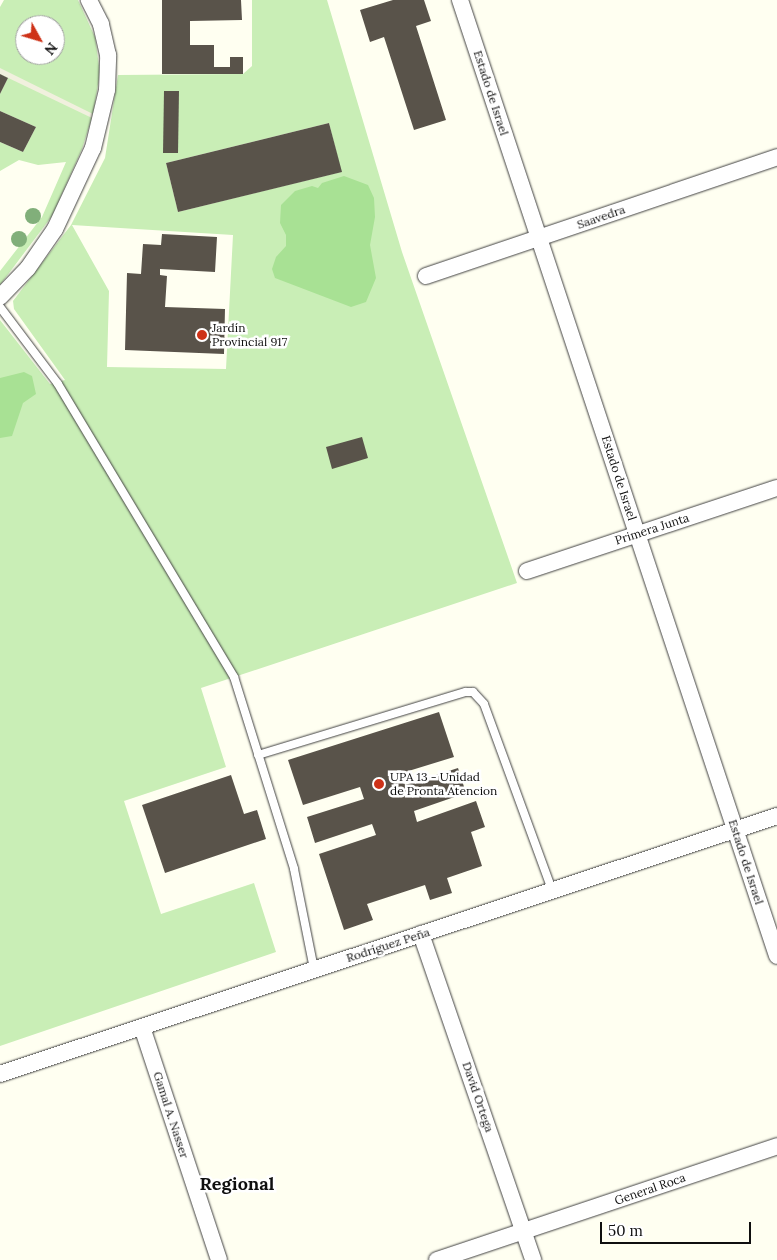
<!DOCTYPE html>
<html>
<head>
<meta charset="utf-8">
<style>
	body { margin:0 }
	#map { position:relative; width:777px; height:1260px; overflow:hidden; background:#fffff1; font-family:Lora,serif }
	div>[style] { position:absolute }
	.green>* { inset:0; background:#c9eeb6 }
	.forest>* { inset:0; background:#a8e194 }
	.plaza>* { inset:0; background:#f1f0de }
	.building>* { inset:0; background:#59534a }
	.roads { filter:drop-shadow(0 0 1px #424242) drop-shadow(0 0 1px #424242) }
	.service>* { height:8px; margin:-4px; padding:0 4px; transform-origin:4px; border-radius:4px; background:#fff }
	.minor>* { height:16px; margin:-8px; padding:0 8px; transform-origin:8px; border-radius:8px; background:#fff }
	.trees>* { width:16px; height:16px; margin:-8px; border-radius:50%; background:#81af7a }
	.dots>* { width:14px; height:14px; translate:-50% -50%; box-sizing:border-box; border:2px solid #fff; border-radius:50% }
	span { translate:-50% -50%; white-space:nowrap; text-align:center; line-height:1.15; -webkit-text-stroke:5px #fff; paint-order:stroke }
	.street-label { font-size:12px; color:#0f0f0f }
	.poi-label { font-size:12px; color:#0f0f0f }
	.left { translate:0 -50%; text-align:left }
	.district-label { font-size:18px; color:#0f0f0f; font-weight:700 }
	.north { position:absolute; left:15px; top:15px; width:50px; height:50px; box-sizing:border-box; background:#fff; border:1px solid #9f9f9f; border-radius:50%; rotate:129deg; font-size:14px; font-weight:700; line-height:20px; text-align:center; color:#0f0f0f }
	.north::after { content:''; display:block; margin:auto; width:18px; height:22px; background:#ce3218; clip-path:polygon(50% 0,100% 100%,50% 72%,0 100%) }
	.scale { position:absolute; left:600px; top:1222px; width:151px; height:22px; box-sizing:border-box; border:2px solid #0f0f0f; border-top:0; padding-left:6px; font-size:15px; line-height:18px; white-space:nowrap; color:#0f0f0f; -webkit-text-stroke:4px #fff; paint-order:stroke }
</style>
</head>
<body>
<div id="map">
	<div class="green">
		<div style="clip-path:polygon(evenodd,4px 0,78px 0,95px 37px,100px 73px,93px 114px,82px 149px,52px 216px,0 285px,0 271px,42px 217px,66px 162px,38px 165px,19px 160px,0 171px,0 142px,23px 152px,36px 127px,0 111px,0 94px,8px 78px,0 74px,0 7px,4px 0,25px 25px,55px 25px,55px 55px,25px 55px,25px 25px)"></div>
		<div style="clip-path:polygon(evenodd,252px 0,327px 0,402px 252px,517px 583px,201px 688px,226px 767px,124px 801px,161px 914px,254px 883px,276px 952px,0 1046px,0 320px,50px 384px,65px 380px,14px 309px,13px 301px,71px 225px,105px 158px,118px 75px,243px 74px,252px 66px,252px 0,329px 123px,341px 172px,178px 212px,166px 163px,329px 123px,252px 0,72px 225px,233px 235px,226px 369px,107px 367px,109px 291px,72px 225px)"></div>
	</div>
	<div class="forest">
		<div style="clip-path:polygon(344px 176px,368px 185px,374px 198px,375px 217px,370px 245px,376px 278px,366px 302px,351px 307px,275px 278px,272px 269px,276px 257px,286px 246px,286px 235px,280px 223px,281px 205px,295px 191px,312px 186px,318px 188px,322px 183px)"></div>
		<div style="clip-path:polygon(24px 372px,32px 376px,36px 394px,23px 403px,12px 436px,0 438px,0 378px)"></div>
	</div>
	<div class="plaza">
		<div style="clip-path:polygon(0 68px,93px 114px,92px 118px,0 74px)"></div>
	</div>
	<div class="building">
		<div style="clip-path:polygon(162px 0,241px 0,242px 20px,190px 21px,190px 45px,214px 45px,214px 67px,230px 67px,230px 57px,243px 57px,243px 74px,162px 74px)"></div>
		<div style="clip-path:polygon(393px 0,424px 0,431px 21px,416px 26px,446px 120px,414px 130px,384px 37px,370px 42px,360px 10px)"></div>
		<div style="clip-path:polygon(0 74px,8px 78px,0 94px)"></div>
		<div style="clip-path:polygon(164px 91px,179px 91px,178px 153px,163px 153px)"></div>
		<div style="clip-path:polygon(0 111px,36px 127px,23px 152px,0 142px)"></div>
		<div style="clip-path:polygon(329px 123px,342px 172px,178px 212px,166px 163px)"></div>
		<div style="clip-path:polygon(162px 234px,217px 237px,215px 272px,160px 269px,160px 275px,167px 276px,165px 307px,225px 309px,224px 354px,125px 350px,127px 273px,141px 274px,143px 244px,161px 245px)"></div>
		<div style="clip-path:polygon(362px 437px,368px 458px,332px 469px,326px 447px)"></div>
		<div style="clip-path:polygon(439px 712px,454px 757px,402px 773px,405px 785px,458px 768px,466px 793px,414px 811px,417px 822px,476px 801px,485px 827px,471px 832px,482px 866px,447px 878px,452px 893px,430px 900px,425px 885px,367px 904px,373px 920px,344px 930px,319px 854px,376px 835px,372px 824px,315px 843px,307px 817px,364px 799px,360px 787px,303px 805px,288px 760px)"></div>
		<div style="clip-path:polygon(231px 775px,244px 814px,257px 810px,266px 839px,165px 873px,142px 805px)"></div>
	</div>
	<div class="roads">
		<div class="service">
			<div style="left:0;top:307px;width:96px;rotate:53deg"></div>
			<div style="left:58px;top:384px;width:342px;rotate:59deg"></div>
			<div style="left:234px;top:677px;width:201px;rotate:72.6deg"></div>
			<div style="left:294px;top:869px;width:102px;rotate:78.7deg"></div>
			<div style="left:258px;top:755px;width:217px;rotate:-16.9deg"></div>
			<div style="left:466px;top:692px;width:7px"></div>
			<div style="left:473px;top:692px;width:16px;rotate:47deg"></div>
			<div style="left:484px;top:704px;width:198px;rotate:69.9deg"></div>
		</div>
		<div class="minor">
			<div style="left:460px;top:0;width:1007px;rotate:71.65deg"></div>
			<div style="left:426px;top:276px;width:371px;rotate:-18.7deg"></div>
			<div style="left:0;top:297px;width:40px;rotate:-46deg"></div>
			<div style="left:28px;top:268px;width:47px;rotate:-55.3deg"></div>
			<div style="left:55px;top:229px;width:89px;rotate:-64.9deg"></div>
			<div style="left:93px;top:148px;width:60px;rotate:-76.4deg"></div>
			<div style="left:107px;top:90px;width:35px;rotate:-88deg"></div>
			<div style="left:108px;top:55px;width:32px;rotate:-103deg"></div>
			<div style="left:101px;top:24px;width:27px;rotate:-117deg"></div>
			<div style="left:527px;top:571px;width:263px;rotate:-18.4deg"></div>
			<div style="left:421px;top:934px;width:345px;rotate:71deg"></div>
			<div style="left:142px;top:1027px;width:245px;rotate:71.7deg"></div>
			<div style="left:0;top:1074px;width:819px;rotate:-18.37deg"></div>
			<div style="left:437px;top:1260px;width:359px;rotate:-18.5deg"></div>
		</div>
	</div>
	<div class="trees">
		<div style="left:33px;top:216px"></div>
		<div style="left:19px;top:239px"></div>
	</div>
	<div class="dots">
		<div style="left:202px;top:335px;background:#ce3218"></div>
		<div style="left:379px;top:784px;background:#ce3218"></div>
	</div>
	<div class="street-label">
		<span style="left:491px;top:93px;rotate:72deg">Estado de Israel</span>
		<span style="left:601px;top:217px;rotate:-19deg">Saavedra</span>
		<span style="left:619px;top:478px;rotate:72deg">Estado de Israel</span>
		<span style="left:652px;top:529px;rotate:-18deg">Primera Junta</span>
		<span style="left:746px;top:862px;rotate:72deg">Estado de Israel</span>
		<span style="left:388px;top:945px;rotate:-18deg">Rodríguez Peña</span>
		<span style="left:478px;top:1097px;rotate:71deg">David Ortega</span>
		<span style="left:171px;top:1115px;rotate:72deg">Gamal A. Nasser</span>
		<span style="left:650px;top:1189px;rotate:-19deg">General Roca</span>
	</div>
	<div class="poi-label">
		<span class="left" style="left:212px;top:335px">Jardín<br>Provincial 917</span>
		<span class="left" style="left:390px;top:784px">UPA 13 - Unidad<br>de Pronta Atencion</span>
	</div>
	<div class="district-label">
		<span style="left:237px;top:1184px">Regional</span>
	</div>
	<div class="north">N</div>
	<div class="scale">50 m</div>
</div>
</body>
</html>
